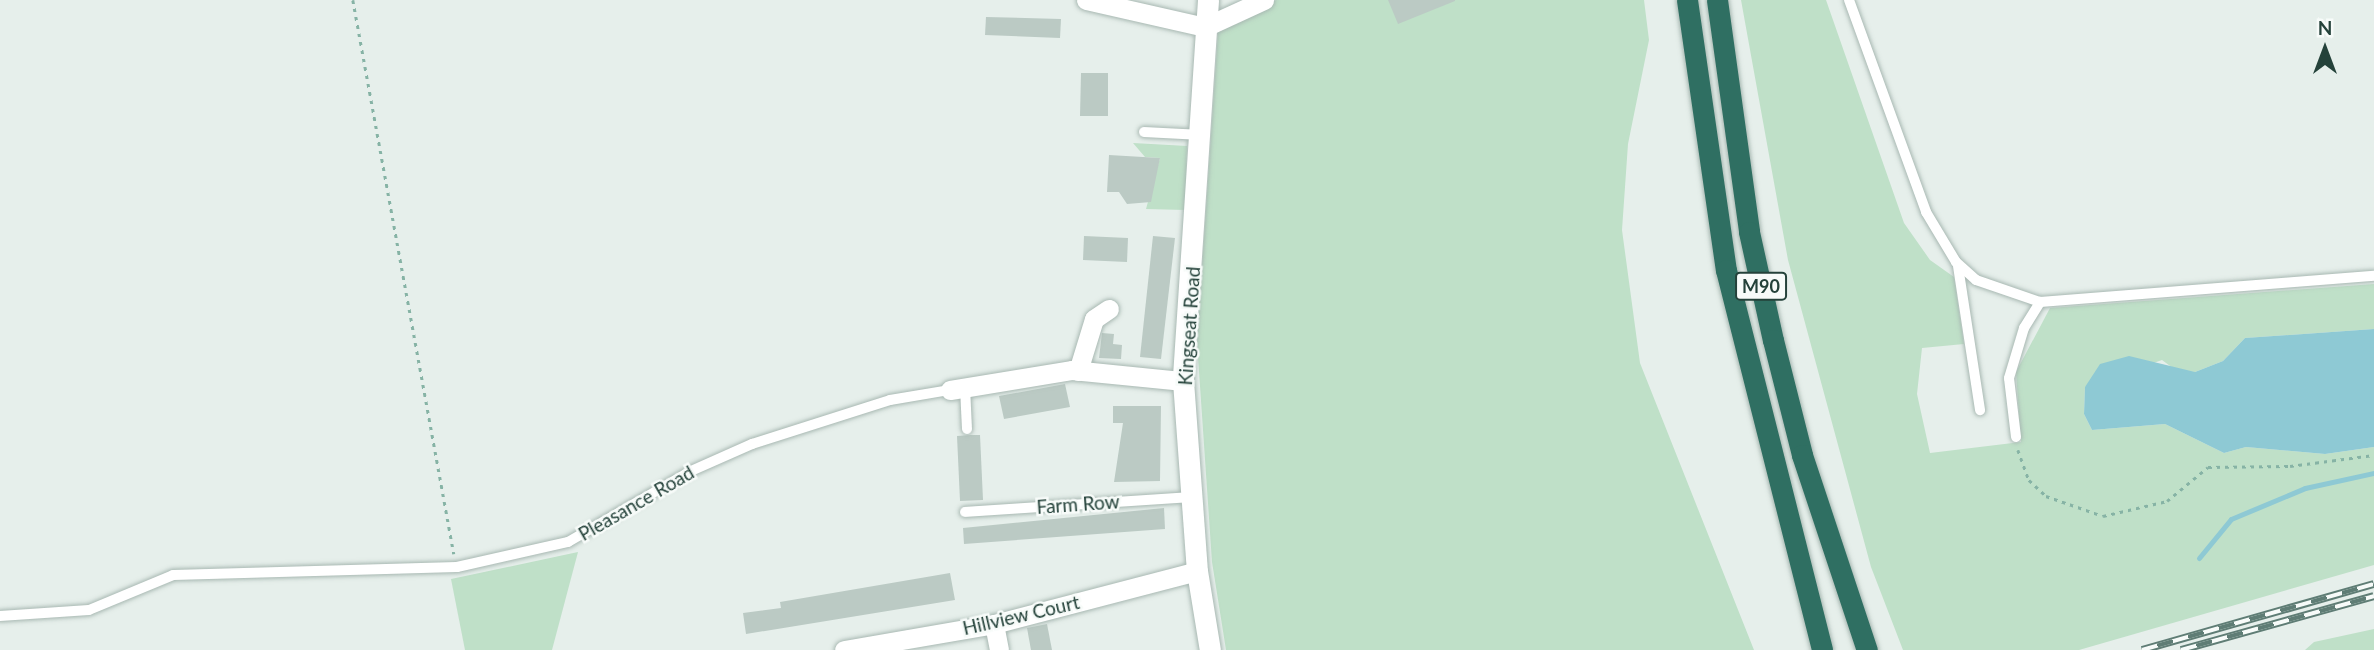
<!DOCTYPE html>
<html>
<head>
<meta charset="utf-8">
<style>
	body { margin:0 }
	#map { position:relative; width:2374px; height:650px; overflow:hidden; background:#e6efeb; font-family:Lato,sans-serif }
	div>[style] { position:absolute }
	.green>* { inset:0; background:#bfe0c8 }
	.water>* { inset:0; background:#8ec9d4 }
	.stream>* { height:5px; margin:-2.5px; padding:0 2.5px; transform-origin:2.5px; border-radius:2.5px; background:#8ec9d4 }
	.building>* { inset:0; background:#bbcac4 }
	.path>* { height:2.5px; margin-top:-1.25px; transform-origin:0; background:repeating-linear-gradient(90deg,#86b3a5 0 3.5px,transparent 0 8.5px) }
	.roads { filter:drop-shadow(0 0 2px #a8b8b2) drop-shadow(0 0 2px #a8b8b2) }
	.lane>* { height:10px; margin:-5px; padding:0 5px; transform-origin:5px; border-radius:5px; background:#fff }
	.street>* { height:19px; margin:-9.5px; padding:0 9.5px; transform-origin:9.5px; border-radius:9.5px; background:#fff }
	.secondary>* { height:21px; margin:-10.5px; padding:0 10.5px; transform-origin:10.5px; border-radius:10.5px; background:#fff }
	.highway>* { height:21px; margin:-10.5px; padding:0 10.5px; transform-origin:10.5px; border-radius:10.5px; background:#2f6f62 }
	.rail>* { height:8px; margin-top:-4px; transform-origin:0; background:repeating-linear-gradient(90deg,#f7fbf9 0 16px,#5f7d75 0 32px); box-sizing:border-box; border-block:2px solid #5f7d75 }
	span { translate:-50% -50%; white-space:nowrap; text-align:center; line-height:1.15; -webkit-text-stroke:5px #f7fbf9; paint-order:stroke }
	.shield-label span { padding:2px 5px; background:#f7fbf9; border:2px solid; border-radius:5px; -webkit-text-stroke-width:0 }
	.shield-label { font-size:18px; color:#24423a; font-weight:700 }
	.street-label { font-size:19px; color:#24423a }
	.north { position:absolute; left:2290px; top:14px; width:70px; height:70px; -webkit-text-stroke:5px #f7fbf9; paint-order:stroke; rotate:0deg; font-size:19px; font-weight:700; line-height:28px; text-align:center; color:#24423a }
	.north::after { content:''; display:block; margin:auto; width:24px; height:32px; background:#24423a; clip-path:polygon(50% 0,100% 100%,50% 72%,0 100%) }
</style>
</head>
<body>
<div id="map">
	<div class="green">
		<div style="clip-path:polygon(1276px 0,1644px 0,1649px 40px,1628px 144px,1622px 230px,1640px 363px,1754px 650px,1226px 650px,1212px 562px,1197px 342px,1218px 32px)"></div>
		<div style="clip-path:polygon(1741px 0,1826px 0,1904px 223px,1930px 260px,1954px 277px,1964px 344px,1922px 348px,1917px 394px,1930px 453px,2021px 442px,2016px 372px,2050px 308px,2374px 284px,2374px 329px,2245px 338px,2223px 361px,2195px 372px,2177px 371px,2162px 360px,2085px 387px,2084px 414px,2092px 430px,2165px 424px,2224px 453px,2246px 447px,2325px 454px,2374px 447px,2374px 565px,2079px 650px,1903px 650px,1871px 567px,1788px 260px)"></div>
		<div style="clip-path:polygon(1133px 143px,1187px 146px,1185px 210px,1146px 209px,1160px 158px,1145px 157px)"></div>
		<div style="clip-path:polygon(578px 552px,552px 650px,465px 650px,451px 579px)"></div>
		<div style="clip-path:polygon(2374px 629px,2374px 650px,2305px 650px,2314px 642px)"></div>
	</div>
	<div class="water">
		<div style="clip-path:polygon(2374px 329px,2374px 447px,2325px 454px,2246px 447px,2224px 453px,2165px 424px,2092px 430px,2084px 414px,2085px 387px,2100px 364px,2129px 356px,2195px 372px,2223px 361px,2245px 338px)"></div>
	</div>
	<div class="stream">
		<div style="left:2199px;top:558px;width:50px;rotate:-50.6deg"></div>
		<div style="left:2231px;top:519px;width:80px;rotate:-22.7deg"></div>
		<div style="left:2305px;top:488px;width:71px;rotate:-12.3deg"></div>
	</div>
	<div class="building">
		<div style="clip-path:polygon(1388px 0,1455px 0,1455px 1px,1398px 24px)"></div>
		<div style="clip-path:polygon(986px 17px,1061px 19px,1060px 38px,985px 35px)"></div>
		<div style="clip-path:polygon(1081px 73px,1108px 73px,1108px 116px,1080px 116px)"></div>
		<div style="clip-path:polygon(1109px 155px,1160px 158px,1151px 202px,1127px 204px,1119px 192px,1107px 192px)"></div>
		<div style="clip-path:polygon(1084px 236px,1128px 238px,1127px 262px,1083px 260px)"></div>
		<div style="clip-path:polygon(1153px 236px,1175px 238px,1161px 359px,1140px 357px)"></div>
		<div style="clip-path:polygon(1102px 333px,1114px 334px,1113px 344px,1122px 345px,1121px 359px,1099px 358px)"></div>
		<div style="clip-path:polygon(1065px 384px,1070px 407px,1004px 419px,999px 396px)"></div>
		<div style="clip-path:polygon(1113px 406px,1161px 406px,1160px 481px,1114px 482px,1123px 423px,1113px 423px)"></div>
		<div style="clip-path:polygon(971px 435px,980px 435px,983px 500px,960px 501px,957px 436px)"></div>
		<div style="clip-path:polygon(1164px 508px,1165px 529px,964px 544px,963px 528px)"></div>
		<div style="clip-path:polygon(950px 573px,955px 600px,746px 634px,743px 613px,781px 608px,780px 602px)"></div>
		<div style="clip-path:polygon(1047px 624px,1052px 650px,1031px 650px,1027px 628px)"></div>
	</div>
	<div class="path">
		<div style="left:353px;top:0;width:563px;rotate:79.67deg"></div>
		<div style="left:2018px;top:450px;width:32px;rotate:70deg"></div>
		<div style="left:2029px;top:480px;width:23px;rotate:43deg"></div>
		<div style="left:2046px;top:496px;width:60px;rotate:19.3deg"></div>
		<div style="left:2103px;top:516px;width:66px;rotate:-13.2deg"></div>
		<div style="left:2167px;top:501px;width:53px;rotate:-39.7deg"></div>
		<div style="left:2208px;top:467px;width:82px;rotate:-0.7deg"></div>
		<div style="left:2290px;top:466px;width:85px;rotate:-7.5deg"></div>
	</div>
	<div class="roads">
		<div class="lane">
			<div style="left:1849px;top:0;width:226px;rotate:70deg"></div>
			<div style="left:1926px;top:212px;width:58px;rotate:59deg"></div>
			<div style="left:1956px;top:262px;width:27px;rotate:42deg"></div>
			<div style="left:1976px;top:280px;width:68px;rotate:19deg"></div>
			<div style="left:2040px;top:302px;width:335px;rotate:-4.5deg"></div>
			<div style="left:1144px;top:132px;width:58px;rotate:3deg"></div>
			<div style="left:1958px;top:266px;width:146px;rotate:81.3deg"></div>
			<div style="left:965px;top:387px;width:42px;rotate:87.3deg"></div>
			<div style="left:2016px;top:437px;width:59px;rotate:-96.8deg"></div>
			<div style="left:2009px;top:378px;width:52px;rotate:-73.3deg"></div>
			<div style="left:2024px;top:328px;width:31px;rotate:-58deg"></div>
			<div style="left:965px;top:512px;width:226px;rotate:-3.8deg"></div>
			<div style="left:0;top:616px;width:89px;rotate:-3.9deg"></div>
			<div style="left:89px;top:610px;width:91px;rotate:-22.6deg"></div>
			<div style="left:173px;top:575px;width:284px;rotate:-1.6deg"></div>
			<div style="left:457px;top:567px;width:114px;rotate:-12.7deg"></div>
			<div style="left:568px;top:542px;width:142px;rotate:-30deg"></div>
			<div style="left:691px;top:471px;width:67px;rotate:-23.9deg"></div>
			<div style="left:752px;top:444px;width:145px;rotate:-17.7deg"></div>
			<div style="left:890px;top:400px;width:61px;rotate:-9.5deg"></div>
		</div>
		<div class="street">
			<div style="left:1086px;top:0;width:122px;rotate:12.8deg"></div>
			<div style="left:1205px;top:27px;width:65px;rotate:-24.6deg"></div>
			<div style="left:1078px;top:371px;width:54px;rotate:-72.9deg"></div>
			<div style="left:1094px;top:319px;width:18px;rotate:-34deg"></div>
			<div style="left:950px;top:390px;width:124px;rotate:-9.3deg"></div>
			<div style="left:1072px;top:370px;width:112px;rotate:5.7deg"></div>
			<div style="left:994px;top:624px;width:26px;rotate:79deg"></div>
			<div style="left:844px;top:650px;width:152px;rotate:-9.8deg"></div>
			<div style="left:994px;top:624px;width:210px;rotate:-14.6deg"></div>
		</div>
		<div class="secondary">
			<div style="left:1208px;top:0;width:382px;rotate:93.8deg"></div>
			<div style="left:1183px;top:381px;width:191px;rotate:85.8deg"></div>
			<div style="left:1197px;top:571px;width:80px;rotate:80.7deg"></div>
		</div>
		<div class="highway">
			<div style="left:1687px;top:0;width:273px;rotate:81.8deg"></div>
			<div style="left:1726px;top:270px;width:392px;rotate:75.8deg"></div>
			<div style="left:1717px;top:0;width:234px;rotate:82.1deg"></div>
			<div style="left:1749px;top:232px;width:111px;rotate:77.5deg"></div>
			<div style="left:1773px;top:340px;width:119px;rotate:75.8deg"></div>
			<div style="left:1802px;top:455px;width:206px;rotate:71.6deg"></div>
		</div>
	</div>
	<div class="rail">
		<div style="left:2142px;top:650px;width:241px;rotate:-15.9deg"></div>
		<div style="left:2181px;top:650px;width:200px;rotate:-15.6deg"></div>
	</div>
	<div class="shield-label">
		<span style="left:1761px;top:286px">M90</span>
	</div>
	<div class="street-label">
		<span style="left:1189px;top:326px;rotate:-86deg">Kingseat Road</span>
		<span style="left:636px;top:503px;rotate:-30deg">Pleasance Road</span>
		<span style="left:1078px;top:504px;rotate:-4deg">Farm Row</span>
		<span style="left:1021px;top:615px;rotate:-13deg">Hillview Court</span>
	</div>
	<div class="north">N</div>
</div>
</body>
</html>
